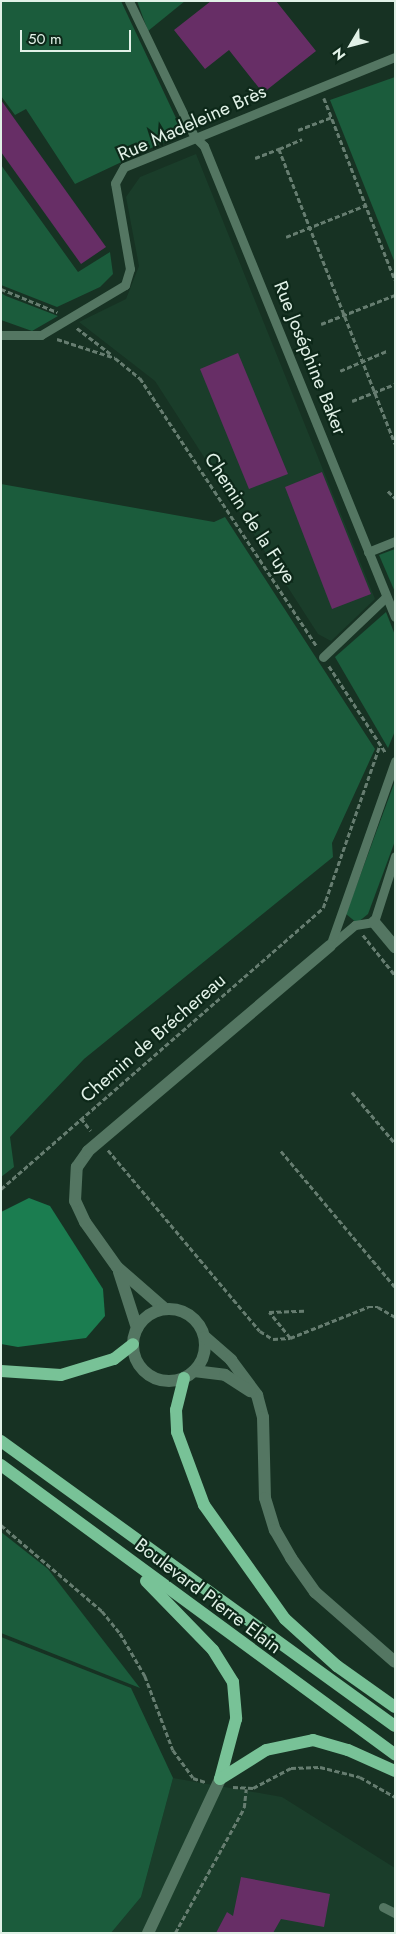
<!DOCTYPE html>
<html>
<head>
<meta charset="utf-8">
<style>
	body { margin:0 }
	#map { position:relative; width:396px; height:1934px; overflow:hidden; background:#173223; font-family:Jost,sans-serif }
	div>[style] { position:absolute }
	.built>* { inset:0; background:#1a3d2a }
	.green>* { inset:0; background:#1b5c3c }
	.water>* { inset:0; background:#1b7d50 }
	.building>* { inset:0; background:#672e66 }
	.path>* { height:2.5px; margin-top:-1.25px; transform-origin:0; background:repeating-linear-gradient(90deg,#667d70 0 5px,transparent 0 7.5px) }
	.service>* { height:9px; margin:-4.5px; padding:0 4.5px; transform-origin:4.5px; border-radius:4.5px; background:#547662 }
	.minor>* { height:12px; margin:-6px; padding:0 6px; transform-origin:6px; border-radius:6px; background:#547662 }
	.minor>.ring { margin:-6px; padding:0; box-sizing:content-box; background:none; border:12px solid #547662; border-radius:50% }
	.primary>* { height:12px; margin:-6px; padding:0 6px; transform-origin:6px; border-radius:6px; background:#78c297 }
	span { translate:-50% -50%; white-space:nowrap; text-align:center; line-height:1.15; -webkit-text-stroke:4.5px #0d2819; paint-order:stroke }
	.street-label { font-size:19px; color:#e1f1e7 }
	.frame { position:absolute; inset:0; border:2px solid #e1f1e7; pointer-events:none }
	.north { position:absolute; left:326px; top:20px; width:50px; height:50px; -webkit-text-stroke:4px #0d2819; paint-order:stroke; rotate:233deg; font-size:14px; font-weight:700; line-height:20px; text-align:center; color:#e1f1e7 }
	.north::after { content:''; display:block; margin:auto; width:18px; height:22px; background:#e1f1e7; clip-path:polygon(50% 0,100% 100%,50% 72%,0 100%) }
	.scale { position:absolute; left:20px; top:30px; width:111px; height:22px; box-sizing:border-box; border:2px solid #e1f1e7; border-top:0; padding-left:6px; font-size:15px; line-height:18px; white-space:nowrap; color:#e1f1e7; -webkit-text-stroke:4px #0d2819; paint-order:stroke }
</style>
</head>
<body>
<div id="map">
	<div class="built">
		<div style="clip-path:polygon(196px 154px,375px 599px,331px 641px,318px 634px,155px 381px,79px 322px,126px 299px,139px 266px,126px 197px,140px 177px)"></div>
		<div style="clip-path:polygon(173px 1778px,282px 1797px,395px 1868px,395px 1933px,111px 1933px,141px 1897px)"></div>
	</div>
	<div class="green">
		<div style="clip-path:polygon(1px 1px,121px 1px,183px 133px,75px 184px,26px 109px,15px 115px,1px 96px)"></div>
		<div style="clip-path:polygon(137px 1px,185px 1px,148px 31px)"></div>
		<div style="clip-path:polygon(395px 77px,395px 263px,330px 100px)"></div>
		<div style="clip-path:polygon(1px 165px,78px 272px,110px 252px,113px 274px,100px 287px,57px 307px,1px 285px)"></div>
		<div style="clip-path:polygon(1px 293px,6px 296px,58px 316px,32px 331px,1px 320px)"></div>
		<div style="clip-path:polygon(1px 484px,214px 522px,225px 517px,375px 749px,332px 843px,333px 857px,84px 1059px,10px 1137px,14px 1167px,1px 1177px)"></div>
		<div style="clip-path:polygon(395px 549px,395px 592px,379px 555px)"></div>
		<div style="clip-path:polygon(386px 612px,395px 635px,395px 731px,388px 748px,335px 657px)"></div>
		<div style="clip-path:polygon(395px 781px,395px 841px,368px 914px,357px 923px,346px 914px)"></div>
		<div style="clip-path:polygon(1px 1532px,48px 1569px,140px 1688px,1px 1633px)"></div>
		<div style="clip-path:polygon(1px 1637px,131px 1688px,173px 1778px,141px 1897px,111px 1933px,1px 1933px)"></div>
	</div>
	<div class="water">
		<div style="clip-path:polygon(29px 1198px,50px 1206px,103px 1289px,105px 1316px,86px 1338px,18px 1347px,1px 1344px,1px 1212px)"></div>
	</div>
	<div class="building">
		<div style="clip-path:polygon(211px 1px,276px 1px,316px 51px,263px 93px,229px 50px,205px 69px,174px 30px)"></div>
		<div style="clip-path:polygon(1px 100px,106px 247px,81px 264px,1px 152px)"></div>
		<div style="clip-path:polygon(238px 353px,288px 474px,249px 489px,200px 369px)"></div>
		<div style="clip-path:polygon(322px 472px,371px 594px,332px 609px,285px 487px)"></div>
		<div style="clip-path:polygon(241px 1877px,330px 1894px,324px 1927px,281px 1919px,273px 1933px,216px 1933px,227px 1912px,233px 1916px)"></div>
	</div>
	<div class="path">
		<div style="left:324px;top:98px;width:195px;rotate:68.7deg"></div>
		<div style="left:298px;top:130px;width:36px;rotate:-21deg"></div>
		<div style="left:279px;top:149px;width:25px;rotate:-23deg"></div>
		<div style="left:255px;top:158px;width:26px;rotate:-21deg"></div>
		<div style="left:279px;top:149px;width:317px;rotate:68.5deg"></div>
		<div style="left:286px;top:237px;width:86px;rotate:-21.8deg"></div>
		<div style="left:1px;top:289px;width:61px;rotate:22.3deg"></div>
		<div style="left:321px;top:324px;width:79px;rotate:-21.4deg"></div>
		<div style="left:77px;top:328px;width:44px;rotate:37.6deg"></div>
		<div style="left:57px;top:339px;width:61px;rotate:18.1deg"></div>
		<div style="left:115px;top:358px;width:32px;rotate:39deg"></div>
		<div style="left:140px;top:378px;width:321px;rotate:56.6deg"></div>
		<div style="left:340px;top:371px;width:51px;rotate:-23.1deg"></div>
		<div style="left:352px;top:401px;width:46px;rotate:-21.6deg"></div>
		<div style="left:388px;top:491px;width:10px;rotate:45deg"></div>
		<div style="left:329px;top:666px;width:104px;rotate:56.8deg"></div>
		<div style="left:363px;top:935px;width:51px;rotate:51.3deg"></div>
		<div style="left:352px;top:1092px;width:67px;rotate:49.9deg"></div>
		<div style="left:81px;top:1118px;width:16px;rotate:52deg"></div>
		<div style="left:108px;top:1150px;width:236px;rotate:50deg"></div>
		<div style="left:260px;top:1331px;width:15px;rotate:32deg"></div>
		<div style="left:273px;top:1339px;width:17px;rotate:-3deg"></div>
		<div style="left:290px;top:1338px;width:84px;rotate:-21.7deg"></div>
		<div style="left:368px;top:1307px;width:10px"></div>
		<div style="left:378px;top:1307px;width:20px;rotate:30deg"></div>
		<div style="left:281px;top:1151px;width:177px;rotate:50deg"></div>
		<div style="left:1px;top:1189px;width:427px;rotate:-41.1deg"></div>
		<div style="left:323px;top:908px;width:174px;rotate:-70.8deg"></div>
		<div style="left:290px;top:1338px;width:33px;rotate:-129deg"></div>
		<div style="left:269px;top:1312px;width:35px;rotate:-2deg"></div>
		<div style="left:1px;top:1525px;width:133px;rotate:40.4deg"></div>
		<div style="left:102px;top:1611px;width:28px;rotate:51deg"></div>
		<div style="left:120px;top:1633px;width:50px;rotate:59.8deg"></div>
		<div style="left:145px;top:1676px;width:79px;rotate:69.3deg"></div>
		<div style="left:173px;top:1750px;width:34px;rotate:54deg"></div>
		<div style="left:193px;top:1778px;width:13px;rotate:18deg"></div>
		<div style="left:233px;top:1787px;width:20px;rotate:3deg"></div>
		<div style="left:253px;top:1788px;width:43px;rotate:-27.8deg"></div>
		<div style="left:291px;top:1768px;width:29px;rotate:-2deg"></div>
		<div style="left:320px;top:1767px;width:41px;rotate:14deg"></div>
		<div style="left:360px;top:1777px;width:40px;rotate:29.7deg"></div>
		<div style="left:175px;top:1933px;width:143px;rotate:-61.1deg"></div>
		<div style="left:244px;top:1808px;width:19px;rotate:-84deg"></div>
	</div>
	<div class="service">
		<div style="left:129px;top:1px;width:150px;rotate:64.3deg"></div>
		<div style="left:194px;top:136px;width:14px;rotate:45deg"></div>
		<div style="left:204px;top:146px;width:508px;rotate:67.93deg"></div>
		<div style="left:1px;top:335px;width:40px"></div>
		<div style="left:41px;top:335px;width:98px;rotate:-30.8deg"></div>
		<div style="left:125px;top:285px;width:17px;rotate:-73deg"></div>
		<div style="left:130px;top:269px;width:87px;rotate:-99.9deg"></div>
		<div style="left:115px;top:183px;width:18px;rotate:-61deg"></div>
		<div style="left:124px;top:167px;width:292px;rotate:-22.1deg"></div>
		<div style="left:368px;top:552px;width:29px;rotate:-22deg"></div>
		<div style="left:323px;top:657px;width:87px;rotate:-43.6deg"></div>
		<div style="left:331px;top:945px;width:31px;rotate:-40deg"></div>
		<div style="left:355px;top:925px;width:19px;rotate:-9deg"></div>
		<div style="left:374px;top:922px;width:69px;rotate:-72.3deg"></div>
		<div style="left:330px;top:946px;width:196px;rotate:-70.6deg"></div>
		<div style="left:383px;top:1907px;width:13px;rotate:27deg"></div>
	</div>
	<div class="minor">
		<div style="left:374px;top:922px;width:33px;rotate:50deg"></div>
		<div style="left:119px;top:1272px;width:59px;rotate:72.2deg"></div>
		<div style="left:164px;top:1308px;width:62px;rotate:-138.9deg"></div>
		<div style="left:117px;top:1267px;width:55px;rotate:-125.4deg"></div>
		<div style="left:85px;top:1222px;width:23px;rotate:-115deg"></div>
		<div style="left:75px;top:1201px;width:34px;rotate:-87deg"></div>
		<div style="left:77px;top:1167px;width:19px;rotate:-55deg"></div>
		<div style="left:88px;top:1151px;width:317px;rotate:-40.3deg"></div>
		<div class="ring" style="left:133px;top:1309px;width:60px;height:60px"></div>
		<div style="left:205px;top:1337px;width:35px;rotate:41deg"></div>
		<div style="left:231px;top:1360px;width:44px;rotate:53.4deg"></div>
		<div style="left:257px;top:1395px;width:23px;rotate:75deg"></div>
		<div style="left:263px;top:1417px;width:81px;rotate:88.6deg"></div>
		<div style="left:265px;top:1498px;width:34px;rotate:73deg"></div>
		<div style="left:275px;top:1530px;width:32px;rotate:60deg"></div>
		<div style="left:291px;top:1558px;width:42px;rotate:54.8deg"></div>
		<div style="left:315px;top:1592px;width:106px;rotate:41.2deg"></div>
		<div style="left:194px;top:1371px;width:31px;rotate:7deg"></div>
		<div style="left:225px;top:1375px;width:30px;rotate:33deg"></div>
		<div style="left:148px;top:1933px;width:170px;rotate:-64.9deg"></div>
	</div>
	<div class="primary">
		<div style="left:1px;top:1371px;width:60px;rotate:3.8deg"></div>
		<div style="left:61px;top:1375px;width:55px;rotate:-16.8deg"></div>
		<div style="left:114px;top:1359px;width:24px;rotate:-38deg"></div>
		<div style="left:184px;top:1378px;width:33px;rotate:104deg"></div>
		<div style="left:176px;top:1410px;width:22px;rotate:87deg"></div>
		<div style="left:177px;top:1432px;width:78px;rotate:69.7deg"></div>
		<div style="left:204px;top:1505px;width:140px;rotate:54.6deg"></div>
		<div style="left:285px;top:1619px;width:70px;rotate:42.1deg"></div>
		<div style="left:337px;top:1666px;width:71px;rotate:35.3deg"></div>
		<div style="left:1px;top:1441px;width:486px;rotate:35.9deg"></div>
		<div style="left:1px;top:1465px;width:489px;rotate:36.3deg"></div>
		<div style="left:146px;top:1581px;width:96px;rotate:45.8deg"></div>
		<div style="left:213px;top:1650px;width:38px;rotate:58deg"></div>
		<div style="left:233px;top:1682px;width:37px;rotate:85deg"></div>
		<div style="left:236px;top:1719px;width:62px;rotate:104.9deg"></div>
		<div style="left:220px;top:1779px;width:54px;rotate:-32.2deg"></div>
		<div style="left:266px;top:1750px;width:48px;rotate:-12deg"></div>
		<div style="left:313px;top:1740px;width:36px;rotate:16deg"></div>
		<div style="left:348px;top:1750px;width:51px;rotate:24.1deg"></div>
	</div>
	<div class="street-label">
		<span style="left:192px;top:123px;rotate:-24deg">Rue Madeleine Brès</span>
		<span style="left:310px;top:358px;rotate:68deg">Rue Joséphine Baker</span>
		<span style="left:250px;top:518px;rotate:57deg">Chemin de la Fuye</span>
		<span style="left:153px;top:1038px;rotate:-41deg">Chemin de Bréchereau</span>
		<span style="left:208px;top:1596px;rotate:37deg">Boulevard Pierre Elain</span>
	</div>
	<div class="frame"></div>
	<div class="north">N</div>
	<div class="scale">50 m</div>
</div>
</body>
</html>
